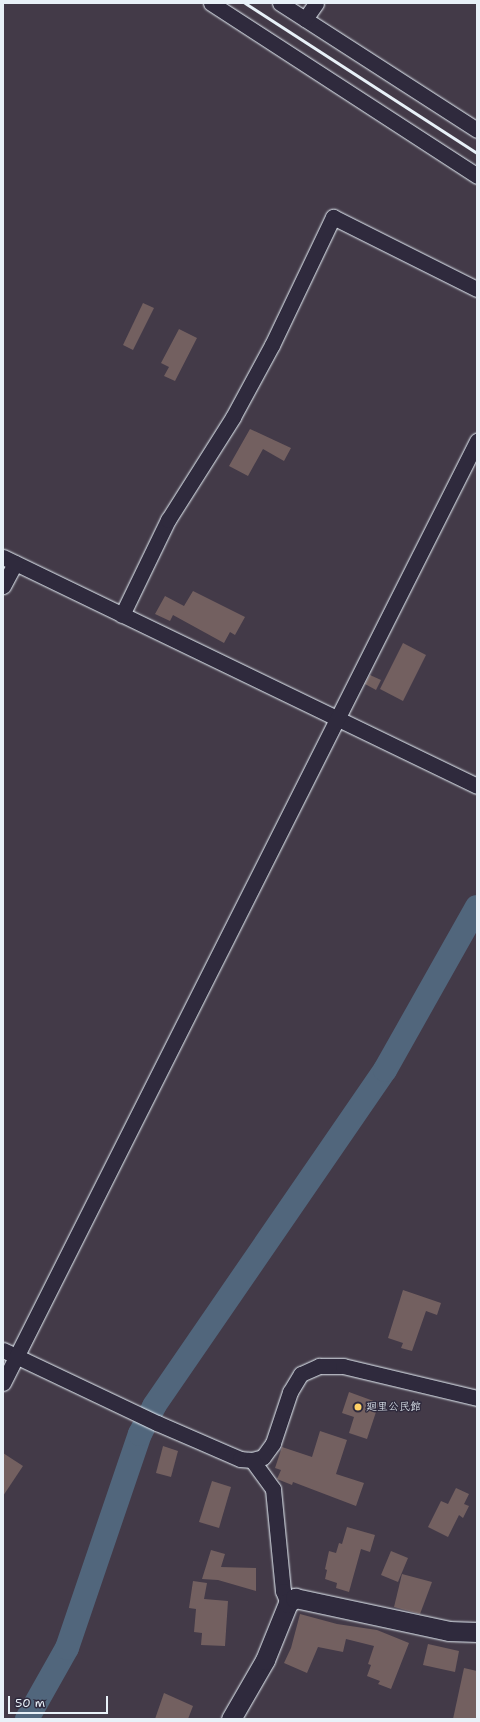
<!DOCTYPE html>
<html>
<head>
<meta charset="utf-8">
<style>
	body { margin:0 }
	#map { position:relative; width:480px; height:1722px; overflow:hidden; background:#433a48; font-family:"Shantell Sans","Klee One",sans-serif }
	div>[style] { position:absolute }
	.river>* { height:24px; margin:-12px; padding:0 12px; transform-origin:12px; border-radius:12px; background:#51667c }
	.building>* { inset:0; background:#736060 }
	.roads { filter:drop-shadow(0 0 1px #e8f1f8) drop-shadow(0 0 1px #e8f1f8) }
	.minor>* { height:15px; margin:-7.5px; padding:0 7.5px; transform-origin:7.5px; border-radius:7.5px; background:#2f2a3d }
	.tertiary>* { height:19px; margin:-9.5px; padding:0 9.5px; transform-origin:9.5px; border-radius:9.5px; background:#2f2a3d }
	.rail>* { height:3px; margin:-1.5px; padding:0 1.5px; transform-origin:1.5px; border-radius:1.5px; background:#e8f1f8 }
	.dots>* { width:11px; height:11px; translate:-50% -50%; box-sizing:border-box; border:2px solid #2f2a3d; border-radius:50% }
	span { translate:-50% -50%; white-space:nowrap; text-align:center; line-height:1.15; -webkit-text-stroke:3px #2f2a3d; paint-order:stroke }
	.poi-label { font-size:11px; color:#e8f1f8 }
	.left { translate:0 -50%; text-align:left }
	.frame { position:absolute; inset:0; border:4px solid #e8f1f8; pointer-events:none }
	.scale { position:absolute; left:8px; top:1696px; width:100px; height:18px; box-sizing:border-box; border:2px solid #e8f1f8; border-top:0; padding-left:5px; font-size:12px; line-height:14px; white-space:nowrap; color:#e8f1f8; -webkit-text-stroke:3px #2f2a3d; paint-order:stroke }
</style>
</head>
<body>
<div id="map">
	<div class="river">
		<div style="left:27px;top:1719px;width:81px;rotate:-60.6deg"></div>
		<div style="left:67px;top:1648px;width:226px;rotate:-71.2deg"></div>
		<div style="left:140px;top:1434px;width:31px;rotate:-63deg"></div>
		<div style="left:154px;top:1406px;width:408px;rotate:-55.5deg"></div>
		<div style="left:385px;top:1070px;width:187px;rotate:-60.6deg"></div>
	</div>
	<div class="building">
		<div style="clip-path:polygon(143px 303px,154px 308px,133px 350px,123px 345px)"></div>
		<div style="clip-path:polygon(179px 329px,197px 338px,175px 381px,164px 376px,169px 367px,161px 363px)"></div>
		<div style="clip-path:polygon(250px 429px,291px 448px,284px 461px,263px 449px,248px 476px,229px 466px)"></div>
		<div style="clip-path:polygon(193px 591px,245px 617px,235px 635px,230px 632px,224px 643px,173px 615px,170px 621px,155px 614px,165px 596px,184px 606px)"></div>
		<div style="clip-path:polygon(403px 643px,426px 655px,403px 701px,380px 689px)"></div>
		<div style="clip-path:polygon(370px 675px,381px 680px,376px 690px,365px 684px)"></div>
		<div style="clip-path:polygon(403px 1290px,441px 1303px,437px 1315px,426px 1311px,412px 1351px,401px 1348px,403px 1343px,388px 1338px)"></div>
		<div style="clip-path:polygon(349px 1392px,379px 1403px,367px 1439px,349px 1433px,354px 1417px,342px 1413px)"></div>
		<div style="clip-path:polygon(320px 1431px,347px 1440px,336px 1474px,364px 1483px,356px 1506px,293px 1482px,292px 1485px,277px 1479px,281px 1470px,275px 1468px,282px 1447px,312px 1457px)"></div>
		<div style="clip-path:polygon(163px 1446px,178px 1451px,171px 1477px,156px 1473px)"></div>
		<div style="clip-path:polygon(3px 1453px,23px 1466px,3px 1496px)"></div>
		<div style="clip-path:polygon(212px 1481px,231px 1487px,219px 1528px,199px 1522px)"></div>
		<div style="clip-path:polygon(456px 1488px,469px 1494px,464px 1504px,469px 1506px,463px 1518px,459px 1515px,448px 1537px,428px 1527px,441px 1501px,448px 1504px)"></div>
		<div style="clip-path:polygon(347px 1527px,375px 1535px,370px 1552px,361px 1549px,349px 1592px,336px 1588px,337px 1583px,325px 1579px,327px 1570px,325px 1569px,329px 1551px,336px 1553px,339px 1543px,342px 1544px)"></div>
		<div style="clip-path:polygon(211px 1550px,225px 1554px,221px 1567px,256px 1568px,256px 1591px,218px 1580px,202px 1579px)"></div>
		<div style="clip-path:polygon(391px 1551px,408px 1558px,398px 1582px,381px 1575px)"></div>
		<div style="clip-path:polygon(402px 1574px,432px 1582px,420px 1614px,394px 1607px)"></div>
		<div style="clip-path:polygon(193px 1581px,207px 1583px,204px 1599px,228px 1601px,225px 1646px,201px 1645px,202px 1633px,194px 1632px,196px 1609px,189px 1608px)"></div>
		<div style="clip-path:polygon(300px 1614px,337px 1624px,377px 1630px,409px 1643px,391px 1689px,378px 1684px,380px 1681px,367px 1676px,371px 1665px,368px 1664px,374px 1646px,346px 1639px,343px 1652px,318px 1647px,307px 1673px,284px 1663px,291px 1648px)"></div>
		<div style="clip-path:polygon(428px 1644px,459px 1651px,455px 1672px,423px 1665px)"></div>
		<div style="clip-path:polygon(464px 1668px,477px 1671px,477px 1719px,453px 1719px)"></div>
		<div style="clip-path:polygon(164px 1693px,193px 1706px,188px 1719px,155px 1719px)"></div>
	</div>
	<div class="roads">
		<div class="minor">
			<div style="left:211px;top:3px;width:317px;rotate:33deg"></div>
			<div style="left:280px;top:3px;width:234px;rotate:32.8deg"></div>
			<div style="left:305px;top:19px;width:19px;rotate:-55deg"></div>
			<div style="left:3px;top:557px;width:526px;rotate:25.79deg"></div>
			<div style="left:3px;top:586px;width:26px;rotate:-62deg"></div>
			<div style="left:122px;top:615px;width:106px;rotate:-64.2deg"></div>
			<div style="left:168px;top:520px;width:122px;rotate:-57.7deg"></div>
			<div style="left:233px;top:417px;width:82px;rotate:-61.6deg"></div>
			<div style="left:272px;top:345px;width:142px;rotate:-64.5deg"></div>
			<div style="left:333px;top:217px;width:161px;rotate:26.6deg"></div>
			<div style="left:3px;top:1350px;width:170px;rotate:25.4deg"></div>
			<div style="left:157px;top:1423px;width:90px;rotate:23.4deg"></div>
			<div style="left:240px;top:1459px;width:12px;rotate:5deg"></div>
			<div style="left:252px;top:1460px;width:11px;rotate:-15deg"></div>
			<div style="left:263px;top:1457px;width:17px;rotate:-54deg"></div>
			<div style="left:273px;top:1443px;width:54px;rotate:-71.6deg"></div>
			<div style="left:290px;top:1392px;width:21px;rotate:-59deg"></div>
			<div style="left:301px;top:1374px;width:20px;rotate:-24deg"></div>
			<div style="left:319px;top:1366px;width:24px"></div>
			<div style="left:343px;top:1366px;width:138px;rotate:13.4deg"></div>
			<div style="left:3px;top:1383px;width:1055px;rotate:-63.29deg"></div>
			<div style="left:252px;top:1460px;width:36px;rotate:54deg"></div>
			<div style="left:273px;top:1489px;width:102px;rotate:84.4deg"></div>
			<div style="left:283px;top:1591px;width:13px;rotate:67deg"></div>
		</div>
		<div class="tertiary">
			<div style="left:231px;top:1719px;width:68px;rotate:-60deg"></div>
			<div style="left:265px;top:1660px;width:61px;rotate:-68deg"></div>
			<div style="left:288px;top:1603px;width:9px;rotate:-36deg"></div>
			<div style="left:295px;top:1598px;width:157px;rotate:12.1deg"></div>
			<div style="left:449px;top:1631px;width:28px;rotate:2deg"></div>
		</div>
	</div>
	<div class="rail">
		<div style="left:245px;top:3px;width:276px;rotate:32.9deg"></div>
	</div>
	<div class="dots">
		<div style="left:358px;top:1407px;background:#ffd166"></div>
	</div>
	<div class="poi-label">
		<span class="left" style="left:366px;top:1407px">廻里公民館</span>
	</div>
	<div class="frame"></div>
	<div class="scale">50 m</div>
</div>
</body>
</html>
